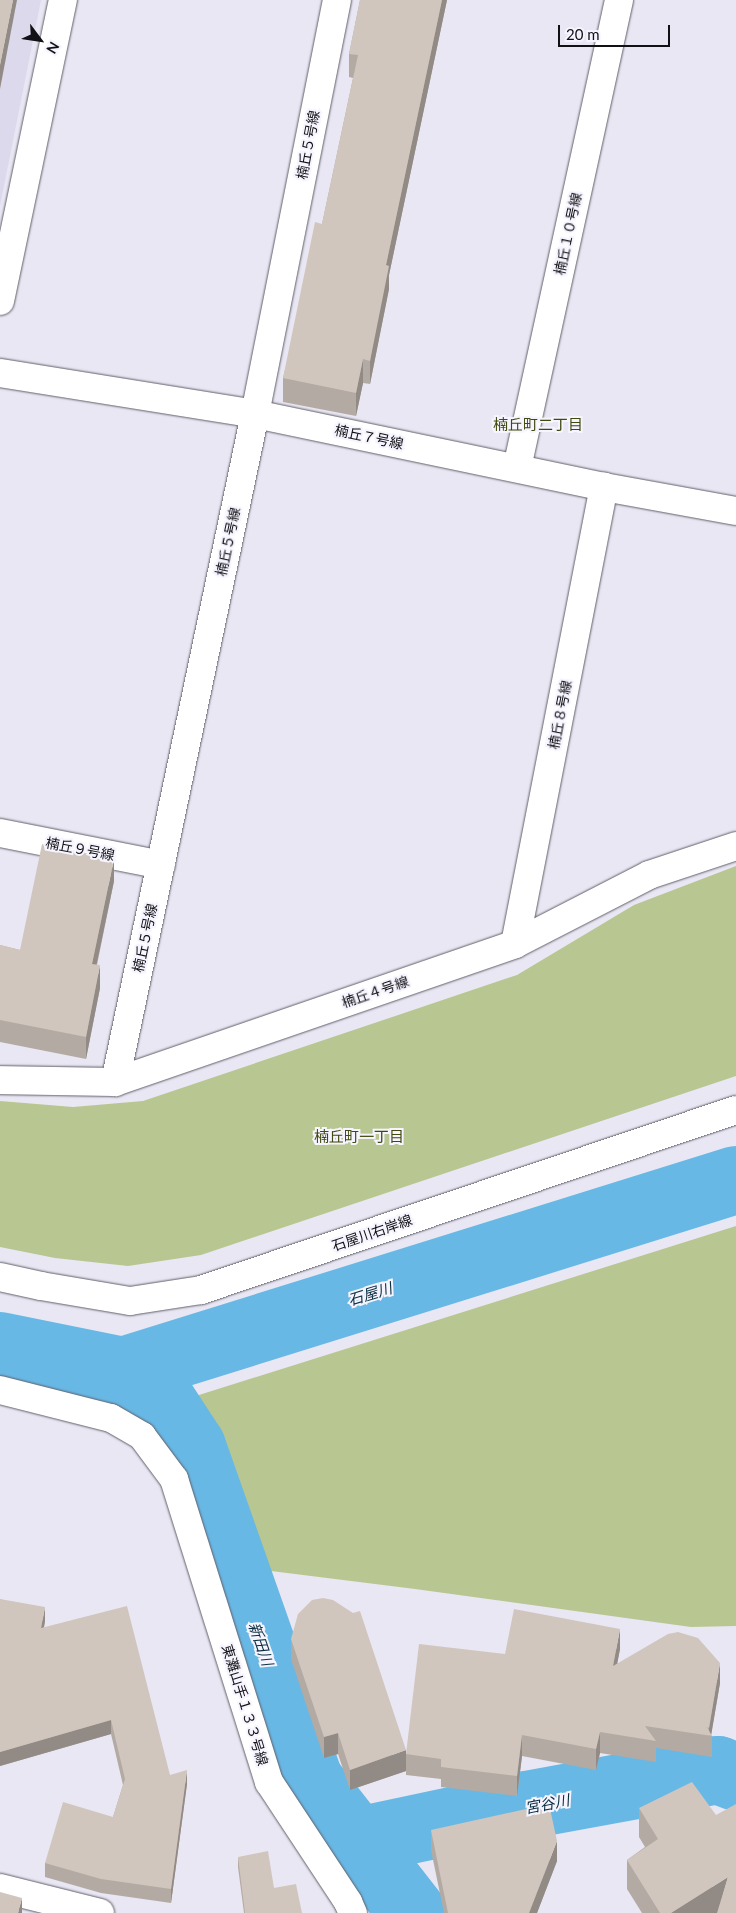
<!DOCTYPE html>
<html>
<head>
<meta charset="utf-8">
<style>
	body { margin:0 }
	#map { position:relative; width:736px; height:1913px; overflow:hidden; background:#e9e7f3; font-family:Lato,"Noto Sans JP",sans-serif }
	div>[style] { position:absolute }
	.built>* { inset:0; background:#dcd9ec }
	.green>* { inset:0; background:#b8c691 }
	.river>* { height:68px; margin:-34px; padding:0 34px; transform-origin:34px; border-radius:34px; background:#68b8e5 }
	.roads { filter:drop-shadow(0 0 1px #615f69) drop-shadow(0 0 1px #615f69) }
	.minor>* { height:28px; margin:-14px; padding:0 14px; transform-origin:14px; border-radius:14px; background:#fff }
	.wall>* { inset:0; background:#b3aaa3 }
	.shaded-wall>* { inset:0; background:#928b85 }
	.building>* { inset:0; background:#d0c6be }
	span { translate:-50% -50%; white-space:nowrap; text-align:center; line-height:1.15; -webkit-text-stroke:4px #f6f4fe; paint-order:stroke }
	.street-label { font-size:14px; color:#111014 }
	.neighbourhood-label { font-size:15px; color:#41490e }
	.water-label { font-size:15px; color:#0a2f41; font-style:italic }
	.north { position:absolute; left:15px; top:15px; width:50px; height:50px; -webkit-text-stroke:4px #f6f4fe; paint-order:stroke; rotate:121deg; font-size:14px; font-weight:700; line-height:20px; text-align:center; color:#111014 }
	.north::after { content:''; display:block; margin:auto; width:18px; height:22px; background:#111014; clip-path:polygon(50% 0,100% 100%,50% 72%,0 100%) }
	.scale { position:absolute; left:558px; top:25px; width:112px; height:22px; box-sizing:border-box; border:2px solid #111014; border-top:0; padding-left:6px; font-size:15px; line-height:18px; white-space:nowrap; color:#111014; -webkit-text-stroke:4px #f6f4fe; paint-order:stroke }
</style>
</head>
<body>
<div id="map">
	<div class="built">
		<div style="clip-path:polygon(0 0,41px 0,0 206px)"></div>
	</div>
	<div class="green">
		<div style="clip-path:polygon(736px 866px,736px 1076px,201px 1255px,128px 1266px,55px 1258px,0 1247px,0 1101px,73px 1107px,143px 1101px,517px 975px,634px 905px)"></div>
		<div style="clip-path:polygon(736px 1226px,736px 1626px,691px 1627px,415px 1589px,255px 1569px,206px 1446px,180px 1401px)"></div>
	</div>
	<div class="river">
		<div style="left:0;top:1346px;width:126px;rotate:11.5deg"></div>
		<div style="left:123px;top:1371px;width:642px;rotate:-17.31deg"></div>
		<div style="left:123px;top:1371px;width:49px;rotate:37.6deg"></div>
		<div style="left:162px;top:1401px;width:55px;rotate:56.9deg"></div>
		<div style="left:192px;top:1447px;width:353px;rotate:70.6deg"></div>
		<div style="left:309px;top:1780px;width:169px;rotate:52deg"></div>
		<div style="left:358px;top:1841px;width:173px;rotate:-12deg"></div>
		<div style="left:527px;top:1805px;width:194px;rotate:-10.4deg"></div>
		<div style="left:718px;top:1770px;width:19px;rotate:21deg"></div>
	</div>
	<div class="roads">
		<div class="minor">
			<div style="left:0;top:301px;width:308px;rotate:-78.2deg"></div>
			<div style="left:0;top:373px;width:258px;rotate:9.1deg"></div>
			<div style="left:255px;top:414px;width:357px;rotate:11.8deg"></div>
			<div style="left:604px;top:487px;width:134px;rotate:10.3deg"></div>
			<div style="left:517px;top:468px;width:479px;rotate:-77.7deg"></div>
			<div style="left:0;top:833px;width:164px;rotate:11.2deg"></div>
			<div style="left:515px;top:944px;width:466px;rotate:-79deg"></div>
			<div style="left:0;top:1080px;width:115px;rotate:1deg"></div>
			<div style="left:115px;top:1082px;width:423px;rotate:-19deg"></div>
			<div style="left:515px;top:944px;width:151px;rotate:-27.2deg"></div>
			<div style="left:649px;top:875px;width:92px;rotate:-18.4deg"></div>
			<div style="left:115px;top:1082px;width:683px;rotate:-78.16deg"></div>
			<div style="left:255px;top:414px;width:422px;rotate:-78.8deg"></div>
			<div style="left:0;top:1277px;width:42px;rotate:12.4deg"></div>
			<div style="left:41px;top:1286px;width:90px;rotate:9.6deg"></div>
			<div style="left:130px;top:1301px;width:72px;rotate:-8.8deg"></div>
			<div style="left:201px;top:1290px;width:564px;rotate:-18.6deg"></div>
			<div style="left:0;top:1390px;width:114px;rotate:14.2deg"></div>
			<div style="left:111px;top:1418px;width:36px;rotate:30deg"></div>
			<div style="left:142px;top:1436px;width:54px;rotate:53.3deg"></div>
			<div style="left:174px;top:1479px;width:318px;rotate:72.6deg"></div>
			<div style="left:269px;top:1782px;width:144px;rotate:56.6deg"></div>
			<div style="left:348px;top:1902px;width:12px;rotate:66deg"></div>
			<div style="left:0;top:1888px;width:103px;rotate:14deg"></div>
		</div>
	</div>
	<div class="wall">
		<div style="clip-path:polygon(360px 0,447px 0,389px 275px,389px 289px,370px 384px,363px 383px,356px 416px,283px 402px,283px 378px,322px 224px,353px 78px,349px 77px,349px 54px)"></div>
		<div style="clip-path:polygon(114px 881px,97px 965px,100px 988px,86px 1059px,0 1042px,0 945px,20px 950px)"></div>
		<div style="clip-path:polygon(0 1599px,45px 1621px,44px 1628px,170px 1775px,187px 1784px,171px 1903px,101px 1893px,45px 1877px,45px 1863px,113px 1817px,123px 1785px,111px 1734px,0 1766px)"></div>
		<div style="clip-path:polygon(291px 1639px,406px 1771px,350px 1790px,338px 1754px,324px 1758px,291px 1659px)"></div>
		<div style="clip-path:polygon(620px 1649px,617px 1663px,720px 1683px,711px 1735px,712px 1736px,712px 1757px,656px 1748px,656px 1762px,600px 1753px,596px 1770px,522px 1756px,517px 1796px,441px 1787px,441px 1779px,406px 1775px,406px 1754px,505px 1654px)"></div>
		<div style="clip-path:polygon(639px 1808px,736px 1913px,642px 1913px,627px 1889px,627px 1860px,645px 1847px,639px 1837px)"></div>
		<div style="clip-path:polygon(431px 1830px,557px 1861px,537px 1913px,444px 1913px,431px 1850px)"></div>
		<div style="clip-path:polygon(238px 1857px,274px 1888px,302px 1913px,244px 1913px,238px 1867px)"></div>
	</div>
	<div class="shaded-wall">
		<div style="clip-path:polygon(13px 0,17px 0,0 89px,0 65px)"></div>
		<div style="clip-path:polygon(442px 0,447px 0,389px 275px,389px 289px,370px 384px,370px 361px,386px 265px)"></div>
		<div style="clip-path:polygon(363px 359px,363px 383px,356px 416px,356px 393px)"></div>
		<div style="clip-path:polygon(114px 859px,114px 881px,92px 986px,92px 964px)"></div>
		<div style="clip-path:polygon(100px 965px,100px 988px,86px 1059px,86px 1037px)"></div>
		<div style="clip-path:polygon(45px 1607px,45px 1621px,41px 1642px,41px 1628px)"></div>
		<div style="clip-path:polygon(620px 1629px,620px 1649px,613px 1686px,613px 1666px)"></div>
		<div style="clip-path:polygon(720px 1663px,720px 1683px,711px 1736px,709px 1736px,709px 1728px)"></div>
		<div style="clip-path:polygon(111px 1720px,111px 1734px,0 1766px,0 1752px)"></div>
		<div style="clip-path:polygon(600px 1732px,600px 1753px,596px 1770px,596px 1749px)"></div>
		<div style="clip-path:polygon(338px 1733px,338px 1754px,324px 1758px,324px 1737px)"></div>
		<div style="clip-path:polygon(522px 1735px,522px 1756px,517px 1796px,517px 1776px)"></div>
		<div style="clip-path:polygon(406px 1750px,406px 1771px,350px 1790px,350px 1770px)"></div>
		<div style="clip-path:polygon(187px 1770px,187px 1784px,171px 1903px,171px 1889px)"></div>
		<div style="clip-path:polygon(557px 1841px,557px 1861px,537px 1913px,529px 1913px)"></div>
		<div style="clip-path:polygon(728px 1877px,718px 1913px,671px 1913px)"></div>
		<div style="clip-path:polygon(22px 1898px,22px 1913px,18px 1913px)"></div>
	</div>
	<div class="building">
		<div style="clip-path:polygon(0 0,13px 0,0 65px)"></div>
		<div style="clip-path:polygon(360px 0,442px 0,386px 265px,389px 266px,370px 361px,363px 359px,356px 393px,283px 378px,315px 222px,322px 224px,358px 55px,349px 54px)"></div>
		<div style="clip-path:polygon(42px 844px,114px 859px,92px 964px,100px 965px,86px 1037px,0 1020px,0 945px,20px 950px)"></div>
		<div style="clip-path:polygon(323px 1598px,333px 1600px,353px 1613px,360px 1611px,406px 1750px,350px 1770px,338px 1733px,324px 1737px,291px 1639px,298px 1614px,312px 1600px)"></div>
		<div style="clip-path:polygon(0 1599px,45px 1607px,41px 1628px,127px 1606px,170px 1775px,187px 1770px,171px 1889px,101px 1879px,45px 1863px,63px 1802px,113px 1817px,125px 1779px,111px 1720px,0 1752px)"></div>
		<div style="clip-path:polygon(514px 1609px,620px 1629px,613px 1666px,668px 1634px,678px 1632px,698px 1638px,720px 1663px,709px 1728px,707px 1727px,712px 1736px,645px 1726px,656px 1741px,600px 1732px,596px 1749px,522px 1735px,517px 1776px,441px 1767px,441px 1759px,406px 1754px,419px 1644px,505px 1654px)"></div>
		<div style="clip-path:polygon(692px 1782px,716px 1815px,736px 1804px,736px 1913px,717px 1913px,728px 1877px,671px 1913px,660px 1913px,627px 1860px,658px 1839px,639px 1808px)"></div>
		<div style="clip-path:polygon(549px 1804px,557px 1841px,529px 1913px,448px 1913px,431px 1830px)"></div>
		<div style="clip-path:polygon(268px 1851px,274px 1888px,296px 1884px,302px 1913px,245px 1913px,238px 1857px)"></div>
		<div style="clip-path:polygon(0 1892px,22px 1898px,18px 1913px,0 1913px)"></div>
	</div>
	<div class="street-label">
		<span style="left:308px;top:145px;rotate:-79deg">楠丘５号線</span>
		<span style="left:568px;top:234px;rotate:-78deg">楠丘１０号線</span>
		<span style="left:369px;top:437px;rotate:12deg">楠丘７号線</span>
		<span style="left:228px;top:542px;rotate:-78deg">楠丘５号線</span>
		<span style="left:560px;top:715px;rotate:-79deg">楠丘８号線</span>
		<span style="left:80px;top:849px;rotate:11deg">楠丘９号線</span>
		<span style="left:145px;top:938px;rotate:-78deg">楠丘５号線</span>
		<span style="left:375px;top:992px;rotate:-19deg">楠丘４号線</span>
		<span style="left:372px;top:1233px;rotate:-19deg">石屋川右岸線</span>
		<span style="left:245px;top:1705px;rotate:73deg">東灘山手１３３号線</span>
	</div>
	<div class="neighbourhood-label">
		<span style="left:538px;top:425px">楠丘町二丁目</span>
		<span style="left:359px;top:1137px">楠丘町一丁目</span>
	</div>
	<div class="water-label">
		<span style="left:370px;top:1294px;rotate:-17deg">石屋川</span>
		<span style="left:261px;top:1644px;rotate:71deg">新田川</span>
		<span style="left:547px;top:1804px;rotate:-11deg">宮谷川</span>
	</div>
	<div class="north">N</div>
	<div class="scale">20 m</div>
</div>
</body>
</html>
